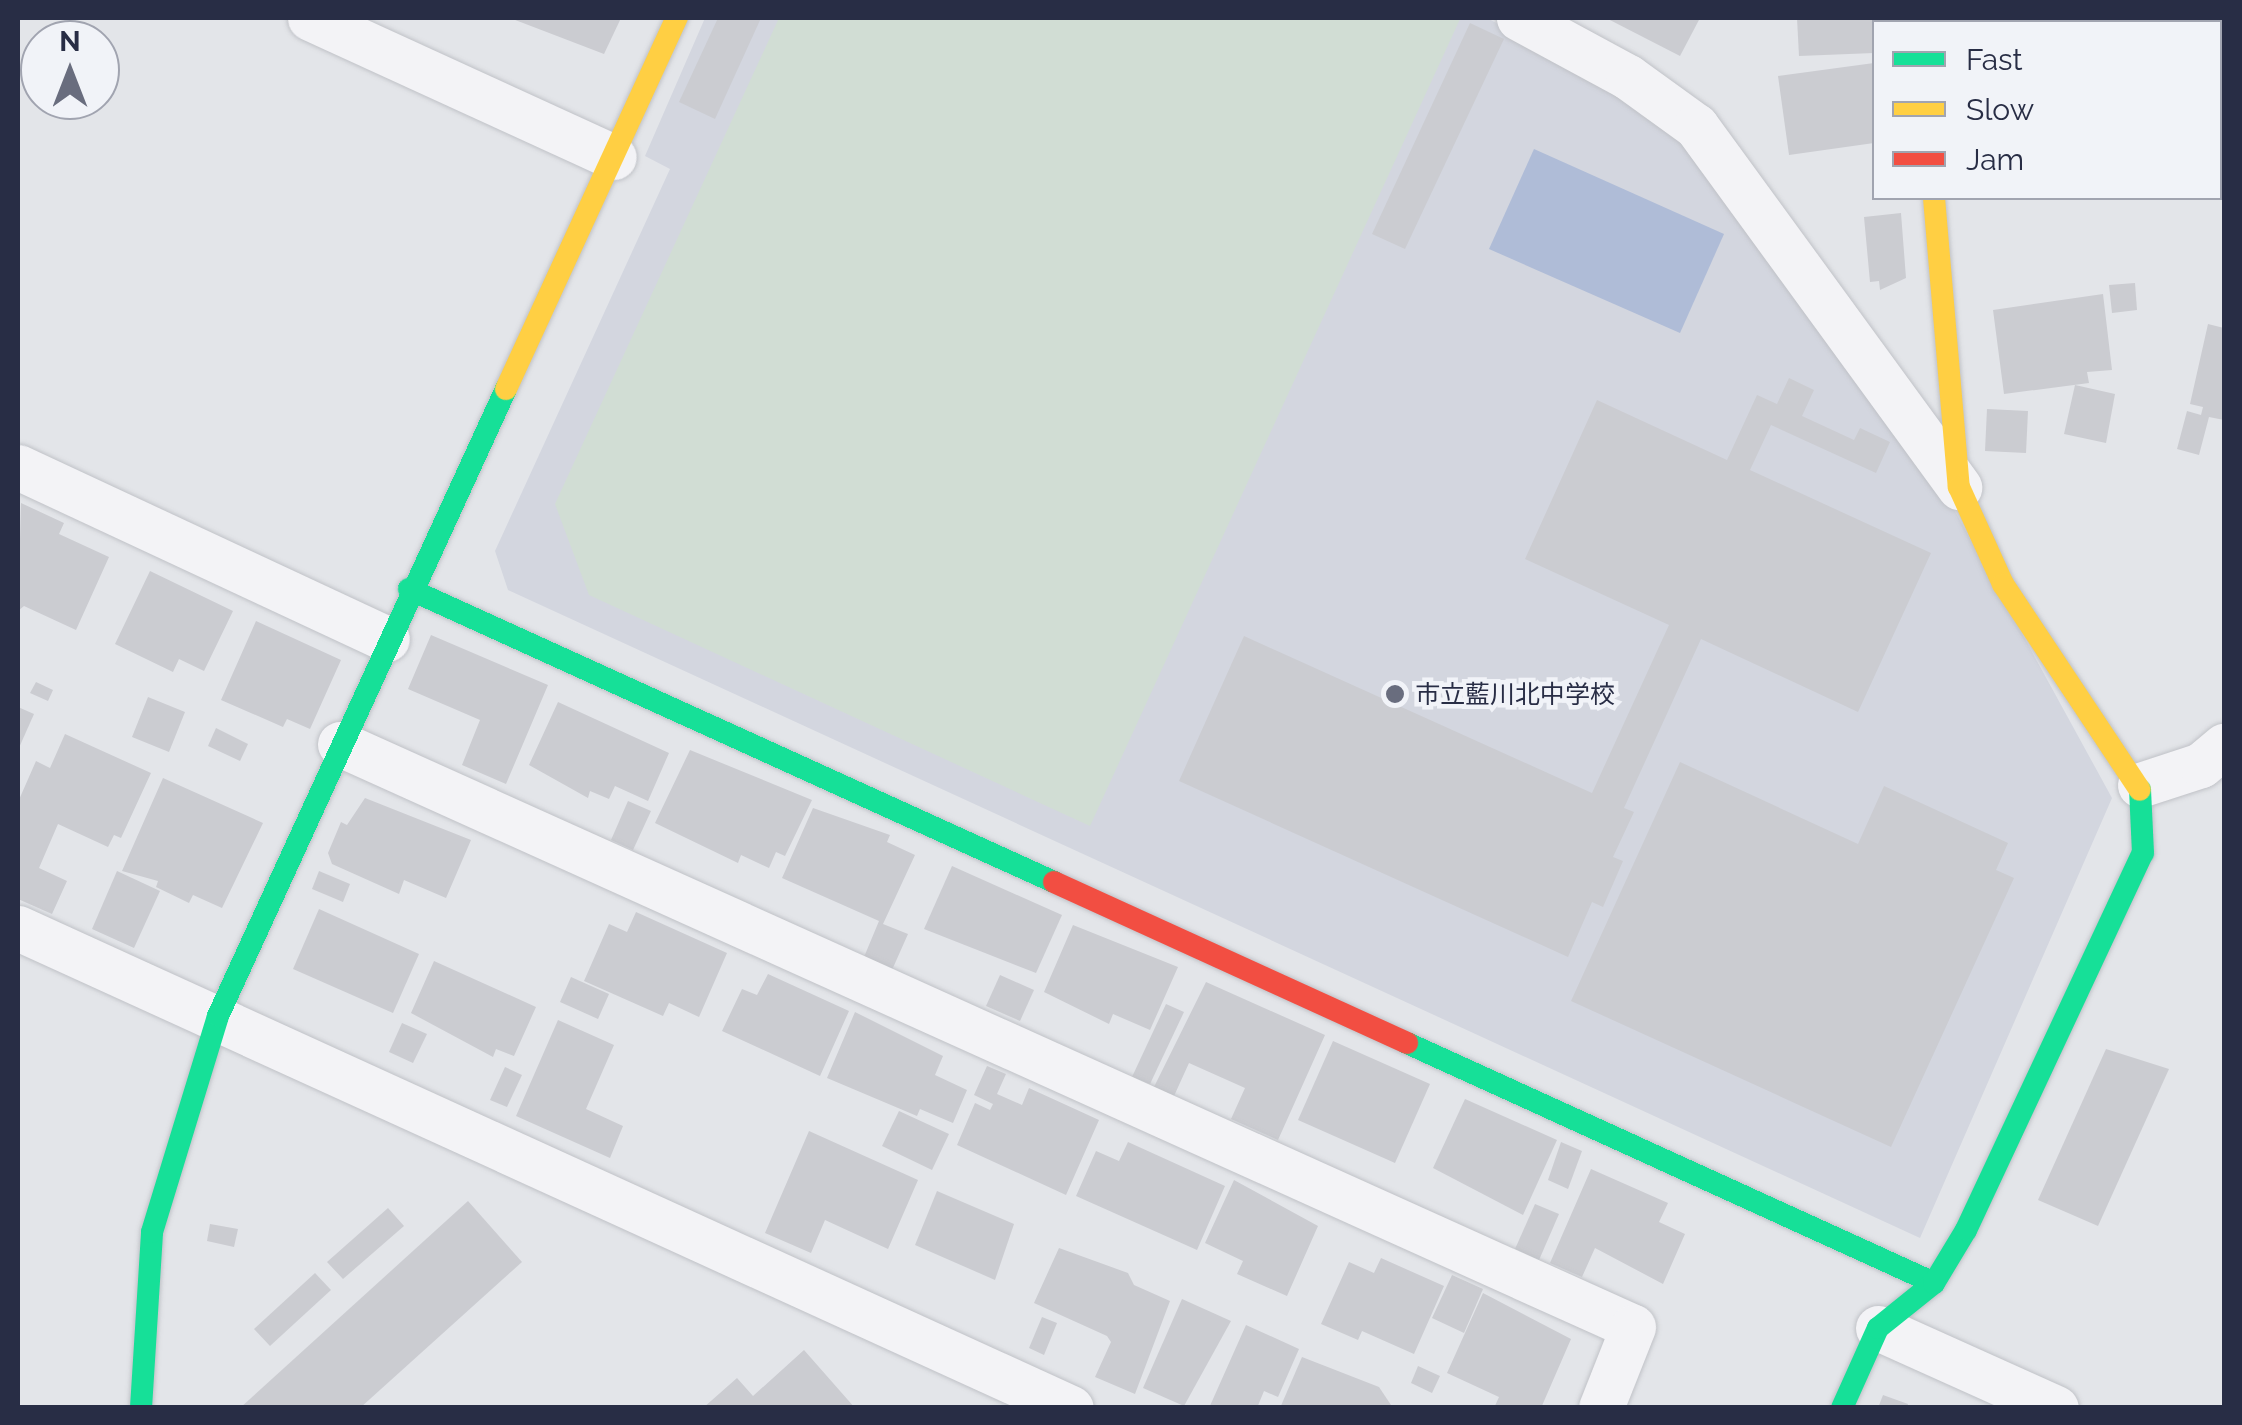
<!DOCTYPE html>
<html>
<head>
<meta charset="utf-8">
<style>
	body { margin:0 }
	#map { position:relative; width:2242px; height:1425px; overflow:hidden; background:#e3e5e9; font-family:Raleway,"Noto Sans JP",sans-serif }
	div>[style] { position:absolute }
	.built>* { inset:0; background:#d3d6df }
	.green>* { inset:0; background:#d1ddd4 }
	.water>* { inset:0; background:#afbcd7 }
	.building>* { inset:0; background:#cbccd1 }
	.roads { filter:drop-shadow(0 0 2px #c0c2c7) drop-shadow(0 0 2px #c0c2c7) }
	.street>* { height:45px; margin:-22.5px; padding:0 22.5px; transform-origin:22.5px; border-radius:22.5px; background:#f3f3f6 }
	.fast>* { height:22px; margin:-11px; padding:0 11px; transform-origin:11px; border-radius:11px; background:#16e098 }
	.slow>* { height:22px; margin:-11px; padding:0 11px; transform-origin:11px; border-radius:11px; background:#ffcf43 }
	.jam>* { height:22px; margin:-11px; padding:0 11px; transform-origin:11px; border-radius:11px; background:#f24e42 }
	.dots>* { width:28px; height:28px; translate:-50% -50%; box-sizing:border-box; border:5px solid #f1f3f8; border-radius:50% }
	span { translate:-50% -50%; white-space:nowrap; text-align:center; line-height:1.15; -webkit-text-stroke:9px #f1f3f8; paint-order:stroke }
	.poi-label { font-size:25px; color:#282d45 }
	.left { translate:0 -50%; text-align:left }
	.frame { position:absolute; inset:0; border:20px solid #282d45; pointer-events:none }
	.legend { position:absolute; left:1872px; top:20px; width:350px; height:180px; box-sizing:border-box; background:#f1f3f8; border:2px solid #a1a4b0; margin:0; padding:12px 18px; list-style:none; font-size:30px; color:#282d45 }
	.legend li { display:flex; align-items:center; gap:20px; height:50px }
	.legend b { width:50px; border:2px solid #a1a4b0 }
	.north { position:absolute; left:20px; top:20px; width:100px; height:100px; box-sizing:border-box; background:#f1f3f8; border:2px solid #a1a4b0; border-radius:50%; rotate:0deg; font-size:28px; font-weight:700; line-height:40px; text-align:center; color:#282d45 }
	.north::after { content:''; display:block; margin:auto; width:35px; height:45px; background:#696d7e; clip-path:polygon(50% 0,100% 100%,50% 72%,0 100%) }
</style>
</head>
<body>
<div id="map">
	<div class="built">
		<div style="clip-path:polygon(705px 18px,1487px 18px,1635px 97px,1695px 143px,1945px 493px,2112px 798px,1920px 1238px,508px 590px,495px 551px,670px 169px,645px 156px)"></div>
	</div>
	<div class="green">
		<div style="clip-path:polygon(779px 18px,1460px 19px,1090px 826px,589px 595px,555px 504px)"></div>
	</div>
	<div class="water">
		<div style="clip-path:polygon(1534px 149px,1724px 234px,1680px 333px,1489px 249px)"></div>
	</div>
	<div class="building">
		<div style="clip-path:polygon(510px 18px,621px 18px,604px 54px)"></div>
		<div style="clip-path:polygon(718px 18px,761px 18px,715px 119px,679px 102px)"></div>
		<div style="clip-path:polygon(1606px 18px,1700px 18px,1680px 56px)"></div>
		<div style="clip-path:polygon(1797px 18px,1878px 18px,1874px 53px,1799px 56px)"></div>
		<div style="clip-path:polygon(2078px 18px,2163px 18px,2161px 22px)"></div>
		<div style="clip-path:polygon(1470px 23px,1504px 39px,1405px 249px,1372px 234px)"></div>
		<div style="clip-path:polygon(1874px 63px,1874px 143px,1789px 155px,1778px 76px)"></div>
		<div style="clip-path:polygon(1901px 213px,1906px 278px,1880px 290px,1879px 281px,1870px 282px,1864px 217px)"></div>
		<div style="clip-path:polygon(2135px 283px,2137px 310px,2112px 313px,2109px 285px)"></div>
		<div style="clip-path:polygon(2103px 294px,2112px 370px,2087px 372px,2089px 383px,2004px 394px,1993px 310px)"></div>
		<div style="clip-path:polygon(2208px 324px,2224px 328px,2224px 420px,2209px 417px,2199px 455px,2177px 449px,2187px 411px,2201px 415px,2203px 407px,2190px 404px)"></div>
		<div style="clip-path:polygon(1789px 378px,1814px 390px,1802px 416px,1854px 440px,1860px 428px,1890px 442px,1876px 473px,1771px 425px,1750px 470px,1931px 553px,1858px 712px,1701px 639px,1624px 808px,1634px 812px,1613px 857px,1623px 861px,1603px 907px,1592px 902px,1568px 957px,1179px 781px,1244px 636px,1592px 793px,1669px 625px,1525px 559px,1597px 400px,1727px 460px,1757px 395px,1777px 404px)"></div>
		<div style="clip-path:polygon(2075px 385px,2115px 394px,2106px 443px,2064px 434px)"></div>
		<div style="clip-path:polygon(1987px 409px,2028px 411px,2026px 453px,1985px 451px)"></div>
		<div style="clip-path:polygon(21px 503px,64px 523px,59px 534px,109px 557px,76px 630px,24px 606px,18px 611px)"></div>
		<div style="clip-path:polygon(150px 571px,233px 611px,204px 671px,179px 659px,173px 672px,115px 644px)"></div>
		<div style="clip-path:polygon(256px 621px,341px 660px,310px 729px,287px 719px,283px 727px,221px 700px)"></div>
		<div style="clip-path:polygon(431px 635px,548px 685px,506px 784px,462px 765px,480px 720px,408px 689px)"></div>
		<div style="clip-path:polygon(36px 682px,53px 690px,48px 701px,30px 693px)"></div>
		<div style="clip-path:polygon(148px 697px,185px 712px,169px 752px,132px 737px)"></div>
		<div style="clip-path:polygon(558px 702px,669px 753px,648px 801px,615px 786px,609px 799px,590px 791px,588px 798px,529px 765px)"></div>
		<div style="clip-path:polygon(18px 707px,34px 714px,18px 750px)"></div>
		<div style="clip-path:polygon(216px 728px,248px 744px,240px 761px,208px 746px)"></div>
		<div style="clip-path:polygon(65px 734px,151px 773px,121px 838px,114px 835px,108px 847px,58px 824px,39px 868px,67px 881px,52px 914px,18px 899px,18px 802px,36px 761px,50px 768px)"></div>
		<div style="clip-path:polygon(690px 750px,812px 800px,785px 856px,776px 852px,769px 868px,741px 855px,738px 863px,655px 823px)"></div>
		<div style="clip-path:polygon(1680px 762px,1858px 844px,1884px 786px,2008px 843px,1996px 870px,2014px 878px,1891px 1147px,1571px 1001px)"></div>
		<div style="clip-path:polygon(163px 778px,263px 823px,222px 908px,193px 895px,189px 903px,156px 887px,158px 881px,122px 871px)"></div>
		<div style="clip-path:polygon(365px 798px,471px 840px,446px 898px,404px 880px,399px 894px,332px 864px,328px 853px,341px 822px,347px 825px)"></div>
		<div style="clip-path:polygon(628px 801px,651px 811px,633px 850px,611px 840px)"></div>
		<div style="clip-path:polygon(813px 808px,890px 835px,887px 842px,915px 855px,883px 924px,908px 934px,892px 970px,864px 957px,879px 921px,782px 878px)"></div>
		<div style="clip-path:polygon(952px 866px,1062px 915px,1036px 973px,924px 929px)"></div>
		<div style="clip-path:polygon(117px 871px,160px 891px,134px 948px,92px 929px)"></div>
		<div style="clip-path:polygon(319px 871px,350px 884px,343px 902px,312px 889px)"></div>
		<div style="clip-path:polygon(319px 909px,419px 954px,393px 1013px,293px 969px)"></div>
		<div style="clip-path:polygon(636px 912px,727px 953px,699px 1017px,669px 1003px,663px 1016px,584px 981px,609px 924px,627px 932px)"></div>
		<div style="clip-path:polygon(1073px 925px,1178px 967px,1150px 1030px,1113px 1014px,1109px 1024px,1044px 992px)"></div>
		<div style="clip-path:polygon(434px 961px,536px 1007px,514px 1056px,496px 1049px,493px 1057px,411px 1013px)"></div>
		<div style="clip-path:polygon(768px 974px,849px 1011px,820px 1076px,722px 1031px,742px 989px,757px 995px)"></div>
		<div style="clip-path:polygon(1000px 975px,1034px 990px,1020px 1021px,986px 1006px)"></div>
		<div style="clip-path:polygon(571px 977px,609px 994px,598px 1019px,560px 1002px)"></div>
		<div style="clip-path:polygon(1206px 982px,1325px 1035px,1278px 1140px,1231px 1119px,1245px 1088px,1189px 1063px,1174px 1096px,1154px 1087px)"></div>
		<div style="clip-path:polygon(1166px 1004px,1184px 1012px,1150px 1084px,1132px 1077px)"></div>
		<div style="clip-path:polygon(855px 1012px,943px 1056px,935px 1075px,967px 1090px,953px 1123px,920px 1109px,917px 1116px,827px 1078px)"></div>
		<div style="clip-path:polygon(558px 1020px,614px 1045px,586px 1109px,623px 1126px,610px 1158px,516px 1116px)"></div>
		<div style="clip-path:polygon(402px 1023px,427px 1034px,413px 1063px,389px 1052px)"></div>
		<div style="clip-path:polygon(1333px 1041px,1430px 1084px,1395px 1163px,1298px 1120px)"></div>
		<div style="clip-path:polygon(2106px 1049px,2169px 1069px,2098px 1226px,2038px 1200px)"></div>
		<div style="clip-path:polygon(987px 1066px,1006px 1074px,997px 1094px,1022px 1105px,1029px 1088px,1099px 1120px,1066px 1195px,957px 1145px,975px 1103px,990px 1110px,993px 1104px,974px 1095px)"></div>
		<div style="clip-path:polygon(505px 1067px,522px 1075px,507px 1107px,490px 1100px)"></div>
		<div style="clip-path:polygon(1465px 1099px,1557px 1140px,1523px 1215px,1433px 1168px)"></div>
		<div style="clip-path:polygon(899px 1111px,949px 1134px,932px 1170px,882px 1146px)"></div>
		<div style="clip-path:polygon(809px 1131px,918px 1180px,888px 1249px,825px 1220px,811px 1253px,765px 1233px)"></div>
		<div style="clip-path:polygon(1128px 1142px,1225px 1186px,1197px 1250px,1076px 1196px,1096px 1151px,1119px 1161px)"></div>
		<div style="clip-path:polygon(1561px 1142px,1582px 1151px,1568px 1189px,1548px 1180px)"></div>
		<div style="clip-path:polygon(1591px 1169px,1668px 1203px,1659px 1222px,1685px 1234px,1663px 1284px,1595px 1248px,1582px 1277px,1550px 1263px)"></div>
		<div style="clip-path:polygon(1234px 1180px,1318px 1226px,1287px 1296px,1237px 1274px,1243px 1261px,1205px 1243px)"></div>
		<div style="clip-path:polygon(937px 1191px,1014px 1224px,995px 1280px,915px 1245px)"></div>
		<div style="clip-path:polygon(468px 1201px,522px 1262px,360px 1408px,240px 1408px)"></div>
		<div style="clip-path:polygon(1535px 1204px,1559px 1214px,1539px 1260px,1515px 1249px)"></div>
		<div style="clip-path:polygon(388px 1208px,404px 1226px,343px 1279px,327px 1262px)"></div>
		<div style="clip-path:polygon(210px 1224px,238px 1229px,234px 1247px,207px 1241px)"></div>
		<div style="clip-path:polygon(1059px 1248px,1128px 1273px,1134px 1285px,1170px 1301px,1135px 1394px,1095px 1377px,1111px 1342px,1107px 1336px,1034px 1303px)"></div>
		<div style="clip-path:polygon(1381px 1258px,1444px 1286px,1414px 1354px,1362px 1331px,1358px 1340px,1321px 1324px,1349px 1262px,1374px 1273px)"></div>
		<div style="clip-path:polygon(315px 1273px,331px 1290px,270px 1346px,254px 1329px)"></div>
		<div style="clip-path:polygon(1452px 1275px,1483px 1289px,1464px 1333px,1432px 1318px)"></div>
		<div style="clip-path:polygon(1483px 1293px,1571px 1339px,1541px 1408px,1494px 1408px,1499px 1397px,1447px 1373px)"></div>
		<div style="clip-path:polygon(1182px 1299px,1231px 1321px,1184px 1406px,1143px 1388px)"></div>
		<div style="clip-path:polygon(1042px 1317px,1057px 1323px,1044px 1355px,1029px 1348px)"></div>
		<div style="clip-path:polygon(1246px 1325px,1299px 1349px,1278px 1397px,1264px 1391px,1257px 1408px,1209px 1408px)"></div>
		<div style="clip-path:polygon(804px 1350px,855px 1408px,703px 1408px,737px 1378px,753px 1396px)"></div>
		<div style="clip-path:polygon(1302px 1357px,1379px 1387px,1393px 1408px,1280px 1408px)"></div>
		<div style="clip-path:polygon(1418px 1366px,1440px 1376px,1432px 1393px,1411px 1383px)"></div>
		<div style="clip-path:polygon(1883px 1395px,1908px 1404px,1907px 1408px,1878px 1408px)"></div>
	</div>
	<div class="roads">
		<div class="street">
			<div style="left:310px;top:18px;width:334px;rotate:24.6deg"></div>
			<div style="left:1519px;top:18px;width:124px;rotate:28.4deg"></div>
			<div style="left:1628px;top:77px;width:84px;rotate:35.8deg"></div>
			<div style="left:1696px;top:126px;width:447px;rotate:53.9deg"></div>
			<div style="left:1919px;top:18px;width:4px;rotate:76deg"></div>
			<div style="left:18px;top:467px;width:407px;rotate:25deg"></div>
			<div style="left:340px;top:744px;width:1418px;rotate:24.27deg"></div>
			<div style="left:1633px;top:1327px;width:87px;rotate:111.6deg"></div>
			<div style="left:2140px;top:785px;width:64px;rotate:-18.2deg"></div>
			<div style="left:2201px;top:765px;width:30px;rotate:-40deg"></div>
			<div style="left:18px;top:928px;width:1157px;rotate:24.51deg"></div>
			<div style="left:1878px;top:1328px;width:195px;rotate:24.2deg"></div>
		</div>
		<div class="fast">
			<div style="left:409px;top:589px;width:708px;rotate:24.43deg"></div>
			<div style="left:1407px;top:1043px;width:579px;rotate:24.48deg"></div>
			<div style="left:141px;top:1408px;width:176px;rotate:-86.4deg"></div>
			<div style="left:152px;top:1232px;width:226px;rotate:-73deg"></div>
			<div style="left:218px;top:1016px;width:690px;rotate:-65.33deg"></div>
			<div style="left:1842px;top:1408px;width:88px;rotate:-65.8deg"></div>
			<div style="left:1878px;top:1328px;width:72px;rotate:-38.8deg"></div>
			<div style="left:1934px;top:1283px;width:62px;rotate:-58.9deg"></div>
			<div style="left:1966px;top:1230px;width:416px;rotate:-64.9deg"></div>
			<div style="left:2143px;top:853px;width:63px;rotate:-92.7deg"></div>
		</div>
		<div class="slow">
			<div style="left:1934px;top:198px;width:290px;rotate:85.1deg"></div>
			<div style="left:1959px;top:487px;width:107px;rotate:65.6deg"></div>
			<div style="left:2003px;top:584px;width:247px;rotate:56.4deg"></div>
			<div style="left:506px;top:389px;width:409px;rotate:-65.3deg"></div>
		</div>
		<div class="jam">
			<div style="left:1054px;top:882px;width:388px;rotate:24.5deg"></div>
		</div>
	</div>
	<div class="dots">
		<div style="left:1395px;top:694px;background:#696d7e"></div>
	</div>
	<div class="poi-label">
		<span class="left" style="left:1415px;top:694px">市立藍川北中学校</span>
	</div>
	<div class="frame"></div>
	<ul class="legend">
	<li><b style="height:12px;background:#16e098"></b>Fast</li>
	<li><b style="height:12px;background:#ffcf43"></b>Slow</li>
	<li><b style="height:12px;background:#f24e42"></b>Jam</li>
	</ul>
	<div class="north">N</div>
</div>
</body>
</html>
